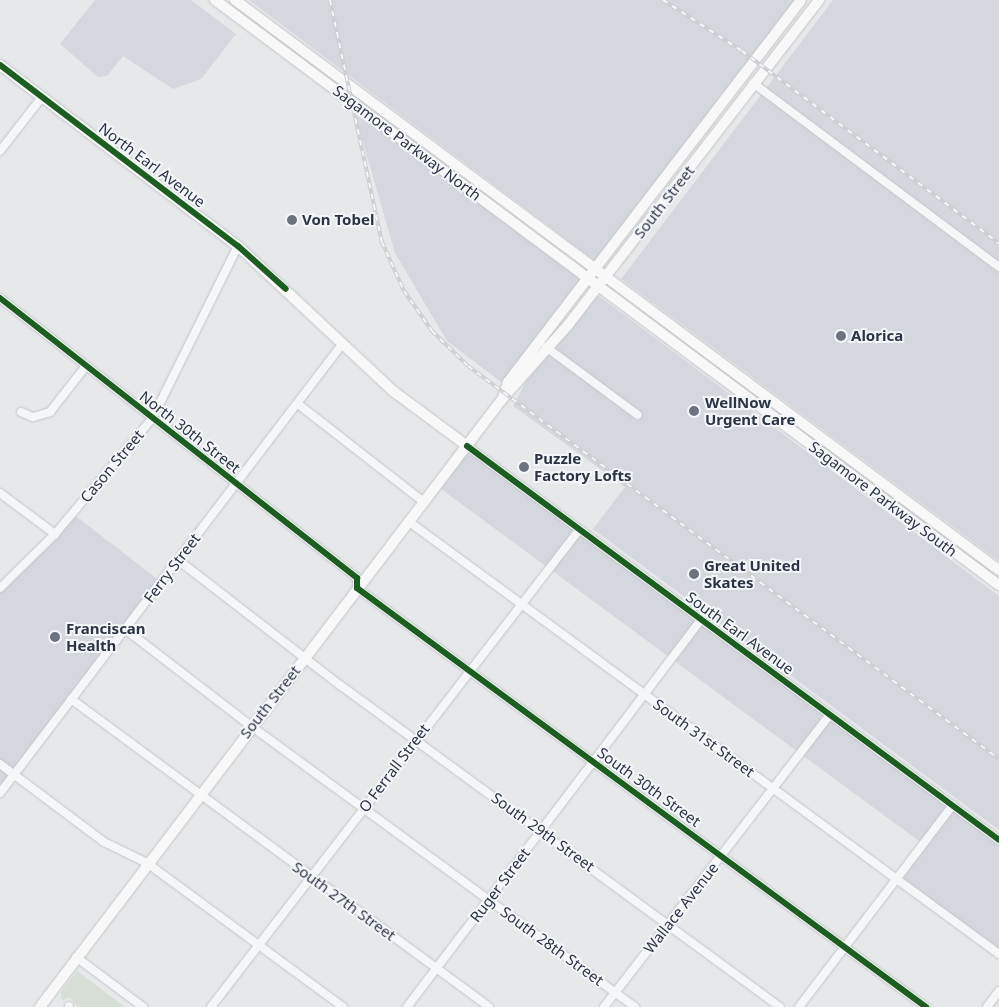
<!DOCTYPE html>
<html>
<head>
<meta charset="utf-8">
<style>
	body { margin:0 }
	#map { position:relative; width:999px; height:1007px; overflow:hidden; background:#e6e8ea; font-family:"Noto Sans",sans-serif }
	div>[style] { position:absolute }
	.built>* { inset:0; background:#d4d7dd }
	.green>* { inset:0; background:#d6ded6 }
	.roads { filter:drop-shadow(0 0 1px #c4c6c8) drop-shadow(0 0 1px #c4c6c8) }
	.minor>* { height:8px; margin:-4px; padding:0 4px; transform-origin:4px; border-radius:4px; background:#f5f6f7 }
	.major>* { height:10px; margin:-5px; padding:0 5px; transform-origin:5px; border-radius:5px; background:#f8f8f8 }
	.rail>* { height:4px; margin-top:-2px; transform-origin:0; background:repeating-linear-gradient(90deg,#f4f6f9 0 5.5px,#cecfd2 0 11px); box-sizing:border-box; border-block:1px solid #cecfd2 }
	.cycleway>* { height:6px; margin:-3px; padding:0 3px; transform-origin:3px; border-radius:3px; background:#1b5e20 }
	.dots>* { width:14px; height:14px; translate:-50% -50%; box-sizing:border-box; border:2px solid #f4f6f9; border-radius:50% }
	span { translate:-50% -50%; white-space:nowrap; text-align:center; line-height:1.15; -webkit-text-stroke:4px #f4f6f9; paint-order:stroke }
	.street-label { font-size:15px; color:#2b3445 }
	.poi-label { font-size:15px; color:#2b3445; font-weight:700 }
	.left { translate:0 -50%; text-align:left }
</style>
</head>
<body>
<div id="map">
	<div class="built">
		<div style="clip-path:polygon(95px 0,191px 0,236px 34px,201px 79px,173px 89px,123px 56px,107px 76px,98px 77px,60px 44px)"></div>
		<div style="clip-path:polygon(249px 0,797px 0,595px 261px)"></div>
		<div style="clip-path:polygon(833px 0,999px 0,999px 561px,621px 279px)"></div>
		<div style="clip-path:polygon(351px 101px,587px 280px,505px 385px,447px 341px,395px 253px)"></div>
		<div style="clip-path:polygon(595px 293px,999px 596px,999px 830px,593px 529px,625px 487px,513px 406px,525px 383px)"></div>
		<div style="clip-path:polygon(467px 446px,999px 840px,999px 954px,897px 880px,923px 844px,437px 486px)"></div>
		<div style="clip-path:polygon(72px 513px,161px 582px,0 793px,0 588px)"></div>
	</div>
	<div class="green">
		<div style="clip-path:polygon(77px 971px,125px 1007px,78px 1007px,70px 997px,62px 1000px,61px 992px)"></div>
	</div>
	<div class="roads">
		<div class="minor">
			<div style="left:753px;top:83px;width:307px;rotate:36.8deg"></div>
			<div style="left:0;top:151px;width:68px;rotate:-52.1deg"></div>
			<div style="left:0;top:298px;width:454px;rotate:38.1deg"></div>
			<div style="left:357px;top:578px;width:10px;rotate:90deg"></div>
			<div style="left:357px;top:588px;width:707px;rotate:36.37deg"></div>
			<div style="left:546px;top:347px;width:114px;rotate:36.5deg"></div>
			<div style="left:298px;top:404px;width:160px;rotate:37.9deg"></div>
			<div style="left:21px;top:412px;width:13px;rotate:23deg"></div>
			<div style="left:33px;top:417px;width:18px;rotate:-16deg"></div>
			<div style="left:50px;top:412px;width:58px;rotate:-52deg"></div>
			<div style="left:467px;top:446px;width:662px;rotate:36.52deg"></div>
			<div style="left:0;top:493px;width:69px;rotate:36.7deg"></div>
			<div style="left:408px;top:521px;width:733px;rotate:36.23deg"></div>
			<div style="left:178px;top:560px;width:205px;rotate:37.7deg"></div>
			<div style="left:340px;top:685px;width:545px;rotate:36.2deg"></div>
			<div style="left:0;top:588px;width:77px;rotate:-44.5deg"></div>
			<div style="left:55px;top:534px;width:150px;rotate:-49.9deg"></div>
			<div style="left:152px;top:419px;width:193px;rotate:-63.6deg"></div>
			<div style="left:125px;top:629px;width:159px;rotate:37.6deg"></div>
			<div style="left:251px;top:726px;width:476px;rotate:36.2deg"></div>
			<div style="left:71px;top:699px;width:519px;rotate:36.38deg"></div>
			<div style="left:0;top:764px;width:130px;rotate:36.9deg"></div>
			<div style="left:104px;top:842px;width:48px;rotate:26deg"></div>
			<div style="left:147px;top:863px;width:243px;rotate:36.3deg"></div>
			<div style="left:0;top:793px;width:566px;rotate:-52.68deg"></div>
			<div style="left:76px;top:957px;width:84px;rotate:36.7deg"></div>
			<div style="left:69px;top:1007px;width:1px;rotate:-90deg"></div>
			<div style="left:211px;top:1007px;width:602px;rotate:-52.35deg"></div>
			<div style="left:407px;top:1007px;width:486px;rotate:-52.8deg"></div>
			<div style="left:604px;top:1007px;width:369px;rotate:-52.3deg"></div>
			<div style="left:799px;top:1007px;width:254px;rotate:-52.7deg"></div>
			<div style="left:987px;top:1007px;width:20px;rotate:-53deg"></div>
		</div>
		<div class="major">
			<div style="left:215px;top:0;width:978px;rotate:36.73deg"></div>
			<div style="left:235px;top:0;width:953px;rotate:36.73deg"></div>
			<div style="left:0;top:65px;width:299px;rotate:37.3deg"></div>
			<div style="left:238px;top:246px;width:212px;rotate:43.1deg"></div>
			<div style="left:393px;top:391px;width:92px;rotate:36.6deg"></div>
			<div style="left:503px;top:398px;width:17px;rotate:-73deg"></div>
			<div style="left:508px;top:382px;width:481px;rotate:-52.5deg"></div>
			<div style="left:40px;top:1007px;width:765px;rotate:-52.76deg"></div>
			<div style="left:503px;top:398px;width:98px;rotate:-48.3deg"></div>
			<div style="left:568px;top:325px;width:411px;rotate:-52.3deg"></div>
		</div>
	</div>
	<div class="rail">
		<div style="left:330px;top:0;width:248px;rotate:77.9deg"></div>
		<div style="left:382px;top:242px;width:54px;rotate:65.8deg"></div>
		<div style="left:404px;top:291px;width:49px;rotate:55deg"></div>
		<div style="left:432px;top:331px;width:50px;rotate:44.2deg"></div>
		<div style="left:468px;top:366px;width:661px;rotate:36.51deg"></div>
		<div style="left:663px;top:0;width:94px;rotate:32.8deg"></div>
		<div style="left:742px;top:51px;width:321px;rotate:36.8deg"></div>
	</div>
	<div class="cycleway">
		<div style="left:0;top:65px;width:299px;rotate:37.3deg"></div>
		<div style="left:238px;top:246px;width:64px;rotate:41.9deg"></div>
		<div style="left:0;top:298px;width:454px;rotate:38.1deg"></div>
		<div style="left:357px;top:578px;width:10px;rotate:90deg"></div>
		<div style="left:357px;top:588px;width:707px;rotate:36.37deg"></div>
		<div style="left:467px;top:446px;width:662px;rotate:36.52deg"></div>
	</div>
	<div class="dots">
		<div style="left:292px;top:220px;background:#6c737f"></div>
		<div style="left:841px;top:336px;background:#6c737f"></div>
		<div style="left:694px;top:411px;background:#6c737f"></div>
		<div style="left:524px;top:467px;background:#6c737f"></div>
		<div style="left:694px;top:574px;background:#6c737f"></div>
		<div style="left:55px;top:637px;background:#6c737f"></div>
	</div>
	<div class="street-label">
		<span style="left:407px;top:143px;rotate:37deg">Sagamore Parkway North</span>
		<span style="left:152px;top:165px;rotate:37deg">North Earl Avenue</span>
		<span style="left:664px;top:202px;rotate:-52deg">South Street</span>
		<span style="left:190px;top:432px;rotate:38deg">North 30th Street</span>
		<span style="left:112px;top:466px;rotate:-50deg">Cason Street</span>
		<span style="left:883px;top:499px;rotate:37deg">Sagamore Parkway South</span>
		<span style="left:172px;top:568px;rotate:-53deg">Ferry Street</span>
		<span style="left:740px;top:633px;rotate:36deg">South Earl Avenue</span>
		<span style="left:270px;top:702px;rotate:-52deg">South Street</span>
		<span style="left:704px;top:738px;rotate:36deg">South 31st Street</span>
		<span style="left:394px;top:768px;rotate:-53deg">O Ferrall Street</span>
		<span style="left:649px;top:787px;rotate:36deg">South 30th Street</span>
		<span style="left:543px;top:832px;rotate:36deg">South 29th Street</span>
		<span style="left:500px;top:885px;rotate:-53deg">Ruger Street</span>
		<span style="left:344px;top:901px;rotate:36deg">South 27th Street</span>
		<span style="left:681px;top:908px;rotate:-52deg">Wallace Avenue</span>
		<span style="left:552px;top:946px;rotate:36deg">South 28th Street</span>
	</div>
	<div class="poi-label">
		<span class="left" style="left:302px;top:220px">Von Tobel</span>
		<span class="left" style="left:851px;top:336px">Alorica</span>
		<span class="left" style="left:705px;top:411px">WellNow<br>Urgent Care</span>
		<span class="left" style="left:534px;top:467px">Puzzle<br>Factory Lofts</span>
		<span class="left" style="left:704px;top:574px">Great United<br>Skates</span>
		<span class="left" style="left:66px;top:637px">Franciscan<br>Health</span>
	</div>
</div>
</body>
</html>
